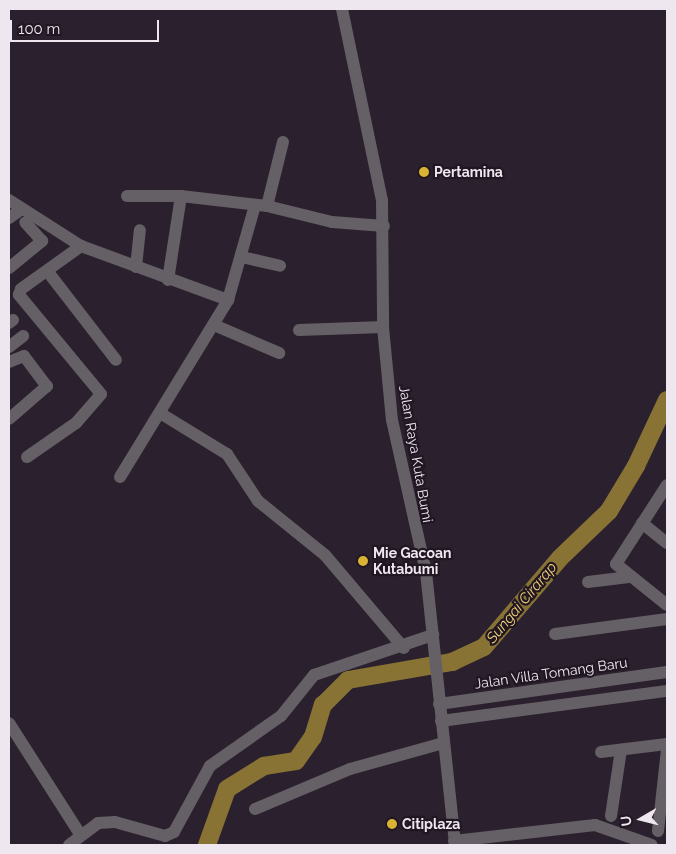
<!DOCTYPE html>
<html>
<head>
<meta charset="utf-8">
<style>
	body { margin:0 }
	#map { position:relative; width:676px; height:854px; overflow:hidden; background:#2b202d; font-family:Raleway,sans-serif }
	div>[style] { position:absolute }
	.river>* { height:18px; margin:-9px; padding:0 9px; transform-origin:9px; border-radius:9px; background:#887335 }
	.minor>* { height:12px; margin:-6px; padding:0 6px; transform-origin:6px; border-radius:6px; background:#655f66 }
	.dots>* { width:14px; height:14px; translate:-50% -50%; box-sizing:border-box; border:2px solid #211723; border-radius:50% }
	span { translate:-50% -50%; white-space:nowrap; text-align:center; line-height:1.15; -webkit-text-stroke:4.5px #211723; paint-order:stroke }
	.poi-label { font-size:14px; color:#eee7f0; font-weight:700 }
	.left { translate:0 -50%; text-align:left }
	.street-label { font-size:14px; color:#eee7f0 }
	.water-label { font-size:15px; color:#f2d379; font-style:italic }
	.frame { position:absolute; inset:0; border:10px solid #eee7f0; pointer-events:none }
	.north { position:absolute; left:616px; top:794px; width:50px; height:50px; -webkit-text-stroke:4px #211723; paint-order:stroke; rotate:262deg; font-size:14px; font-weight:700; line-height:20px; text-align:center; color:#eee7f0 }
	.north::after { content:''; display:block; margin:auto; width:18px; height:22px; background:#eee7f0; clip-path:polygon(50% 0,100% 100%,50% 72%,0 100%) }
	.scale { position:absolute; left:10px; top:20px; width:149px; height:22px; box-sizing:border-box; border:2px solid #eee7f0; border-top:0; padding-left:6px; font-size:15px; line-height:18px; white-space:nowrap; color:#eee7f0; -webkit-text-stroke:4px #211723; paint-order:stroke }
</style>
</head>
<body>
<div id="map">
	<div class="river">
		<div style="left:207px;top:845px;width:59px;rotate:-70.3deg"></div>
		<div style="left:227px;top:789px;width:44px;rotate:-31.9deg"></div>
		<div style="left:264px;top:766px;width:32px;rotate:-9deg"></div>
		<div style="left:296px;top:761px;width:29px;rotate:-55deg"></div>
		<div style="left:313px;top:737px;width:34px;rotate:-73deg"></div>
		<div style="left:323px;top:705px;width:35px;rotate:-45deg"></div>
		<div style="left:348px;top:680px;width:106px;rotate:-9.8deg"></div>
		<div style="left:452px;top:662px;width:35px;rotate:-25deg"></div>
		<div style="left:484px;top:647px;width:117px;rotate:-49.5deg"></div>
		<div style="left:560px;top:558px;width:68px;rotate:-43.8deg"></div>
		<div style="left:609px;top:511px;width:52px;rotate:-59deg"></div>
		<div style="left:636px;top:466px;width:73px;rotate:-64.8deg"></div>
	</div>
	<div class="minor">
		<div style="left:342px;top:9px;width:195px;rotate:78.2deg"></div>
		<div style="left:382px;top:200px;width:127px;rotate:89.5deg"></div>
		<div style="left:383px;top:327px;width:93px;rotate:84.5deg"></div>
		<div style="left:392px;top:420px;width:156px;rotate:77.4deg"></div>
		<div style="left:426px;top:572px;width:275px;rotate:83.9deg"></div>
		<div style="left:127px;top:196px;width:54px"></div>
		<div style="left:181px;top:196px;width:87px;rotate:6.6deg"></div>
		<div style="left:267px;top:206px;width:67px;rotate:13.8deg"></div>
		<div style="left:332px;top:222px;width:52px;rotate:4.4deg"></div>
		<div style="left:9px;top:200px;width:85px;rotate:32.6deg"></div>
		<div style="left:81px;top:246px;width:157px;rotate:20.2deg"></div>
		<div style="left:267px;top:206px;width:66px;rotate:-76deg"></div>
		<div style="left:9px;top:218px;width:16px;rotate:-35deg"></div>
		<div style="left:242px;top:257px;width:39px;rotate:13deg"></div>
		<div style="left:136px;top:267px;width:37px;rotate:-84deg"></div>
		<div style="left:9px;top:268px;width:43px;rotate:-39.3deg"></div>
		<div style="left:42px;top:241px;width:25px;rotate:-132deg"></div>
		<div style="left:48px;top:272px;width:111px;rotate:52.3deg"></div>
		<div style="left:168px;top:280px;width:85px;rotate:-81.2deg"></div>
		<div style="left:9px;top:323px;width:5px;rotate:-37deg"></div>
		<div style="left:214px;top:325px;width:71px;rotate:23.3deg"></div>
		<div style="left:299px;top:330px;width:84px;rotate:-2deg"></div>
		<div style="left:9px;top:347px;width:18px;rotate:-38deg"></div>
		<div style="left:9px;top:362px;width:16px;rotate:-22deg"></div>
		<div style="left:24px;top:356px;width:38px;rotate:53deg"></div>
		<div style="left:47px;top:386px;width:50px;rotate:139deg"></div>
		<div style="left:160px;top:413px;width:79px;rotate:31.5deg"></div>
		<div style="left:227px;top:454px;width:56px;rotate:56.6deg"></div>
		<div style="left:258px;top:501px;width:86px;rotate:38.9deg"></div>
		<div style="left:325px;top:555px;width:122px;rotate:49.7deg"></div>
		<div style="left:27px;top:457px;width:60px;rotate:-34.8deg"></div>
		<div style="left:76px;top:423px;width:38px;rotate:-49deg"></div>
		<div style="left:101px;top:394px;width:129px;rotate:-129.6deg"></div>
		<div style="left:19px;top:295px;width:6px;rotate:-72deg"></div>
		<div style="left:21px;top:289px;width:74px;rotate:-35.6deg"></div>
		<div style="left:120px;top:477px;width:207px;rotate:-58.6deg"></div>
		<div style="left:228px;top:300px;width:99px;rotate:-74.1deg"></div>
		<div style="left:667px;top:485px;width:94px;rotate:122.8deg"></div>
		<div style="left:616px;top:564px;width:65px;rotate:38.8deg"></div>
		<div style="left:642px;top:523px;width:32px;rotate:39deg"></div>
		<div style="left:588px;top:582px;width:41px;rotate:-7deg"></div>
		<div style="left:555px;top:634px;width:113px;rotate:-7.6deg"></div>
		<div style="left:439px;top:704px;width:230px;rotate:-8deg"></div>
		<div style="left:441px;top:721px;width:228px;rotate:-7.6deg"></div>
		<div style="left:9px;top:723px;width:132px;rotate:57.4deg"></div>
		<div style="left:601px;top:752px;width:66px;rotate:-6.9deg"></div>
		<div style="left:255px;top:809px;width:103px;rotate:-22.8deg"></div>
		<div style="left:350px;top:769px;width:97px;rotate:-15.6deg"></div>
		<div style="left:611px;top:816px;width:67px;rotate:-81.4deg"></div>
		<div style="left:658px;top:831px;width:82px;rotate:-83.7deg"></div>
		<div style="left:454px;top:841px;width:142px;rotate:-6.5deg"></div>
		<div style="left:595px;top:825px;width:60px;rotate:19.3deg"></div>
		<div style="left:69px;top:845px;width:36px;rotate:-37deg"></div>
		<div style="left:98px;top:823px;width:17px;rotate:-3deg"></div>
		<div style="left:115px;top:822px;width:52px;rotate:15.6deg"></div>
		<div style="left:165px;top:836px;width:10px;rotate:-24deg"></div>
		<div style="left:174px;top:832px;width:75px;rotate:-61.4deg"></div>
		<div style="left:210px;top:766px;width:87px;rotate:-35.2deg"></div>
		<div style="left:281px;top:716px;width:53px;rotate:-51.2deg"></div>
		<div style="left:314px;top:675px;width:126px;rotate:-18.6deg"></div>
	</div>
	<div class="dots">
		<div style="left:424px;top:172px;background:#dab333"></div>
		<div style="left:363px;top:561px;background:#dab333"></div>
		<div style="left:392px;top:824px;background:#dab333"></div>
	</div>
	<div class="poi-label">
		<span class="left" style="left:434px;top:172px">Pertamina</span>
		<span class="left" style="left:373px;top:561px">Mie Gacoan<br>Kutabumi</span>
		<span class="left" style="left:402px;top:824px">Citiplaza</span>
	</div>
	<div class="street-label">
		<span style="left:416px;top:454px;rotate:80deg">Jalan Raya Kuta Bumi</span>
		<span style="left:551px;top:673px;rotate:-8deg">Jalan Villa Tomang Baru</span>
	</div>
	<div class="water-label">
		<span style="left:522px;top:603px;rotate:-50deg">Sungai Cirarap</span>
	</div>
	<div class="frame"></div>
	<div class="north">U</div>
	<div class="scale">100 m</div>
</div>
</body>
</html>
